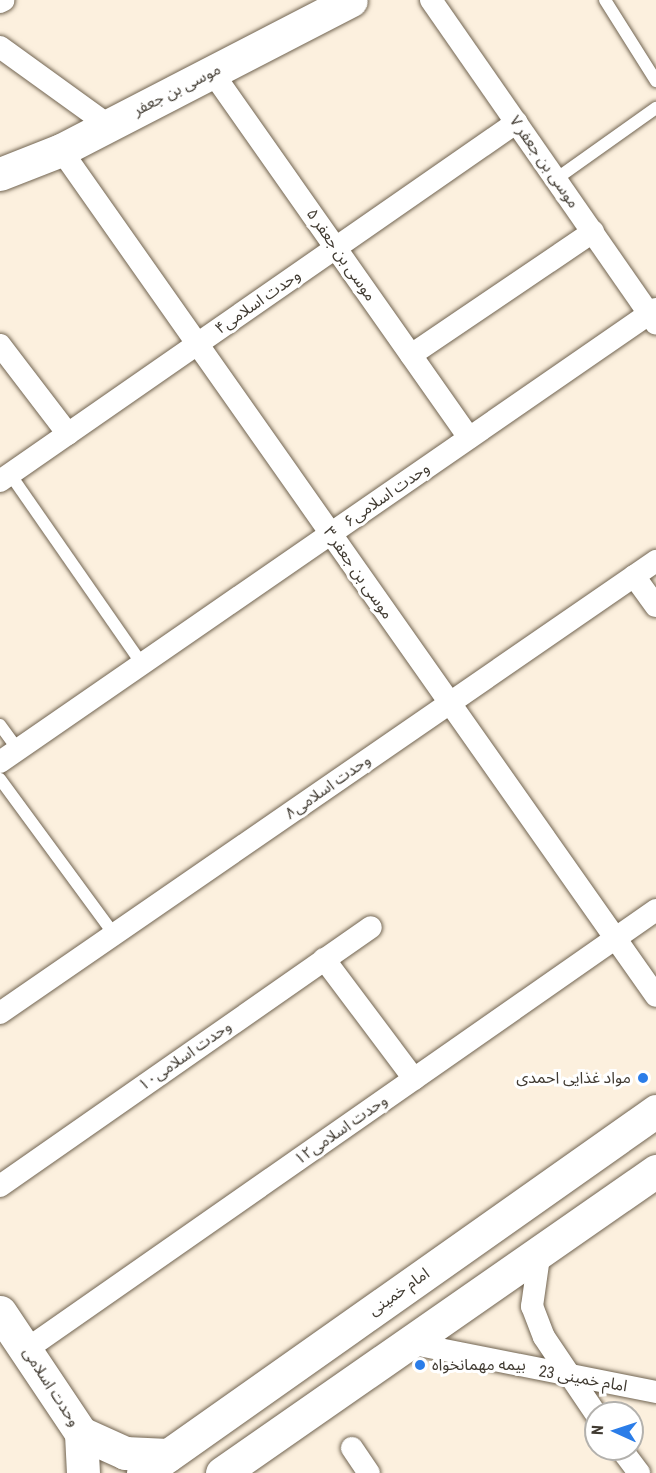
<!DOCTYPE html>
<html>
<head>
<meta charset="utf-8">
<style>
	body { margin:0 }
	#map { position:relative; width:656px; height:1473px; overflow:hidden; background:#fcf0de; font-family:"Roboto Condensed","Noto Sans Arabic",sans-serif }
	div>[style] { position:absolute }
	.roads { filter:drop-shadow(0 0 2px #716451) drop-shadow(0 0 2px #716451) }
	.lane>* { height:12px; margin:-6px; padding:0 6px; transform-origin:6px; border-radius:6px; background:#fff }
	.street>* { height:22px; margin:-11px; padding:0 11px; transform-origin:11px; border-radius:11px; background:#fff }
	.secondary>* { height:33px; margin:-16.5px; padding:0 16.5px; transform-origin:16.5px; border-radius:16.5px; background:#fff }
	.primary>* { height:33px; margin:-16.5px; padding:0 16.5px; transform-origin:16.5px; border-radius:16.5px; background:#fff }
	.dots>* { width:16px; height:16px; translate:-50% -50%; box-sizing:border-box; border:3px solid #fff; border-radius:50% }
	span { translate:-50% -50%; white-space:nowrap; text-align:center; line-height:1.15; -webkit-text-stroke:6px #fff; paint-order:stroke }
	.street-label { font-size:16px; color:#413b32 }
	.poi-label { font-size:16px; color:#413b32 }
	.right { translate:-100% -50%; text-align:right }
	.left { translate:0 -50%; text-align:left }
	.north { position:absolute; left:584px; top:1401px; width:60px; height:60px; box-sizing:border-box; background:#fff; border:2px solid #b3b1ad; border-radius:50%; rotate:273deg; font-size:16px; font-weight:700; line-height:24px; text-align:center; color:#413b32 }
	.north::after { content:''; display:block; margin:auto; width:21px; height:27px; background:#2b7de8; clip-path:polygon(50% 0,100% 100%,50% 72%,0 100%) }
</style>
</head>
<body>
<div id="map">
	<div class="roads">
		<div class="lane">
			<div style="left:605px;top:0;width:96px;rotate:57.8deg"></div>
			<div style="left:556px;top:179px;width:123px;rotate:-35.4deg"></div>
			<div style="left:10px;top:474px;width:231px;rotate:55.2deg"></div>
			<div style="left:0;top:725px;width:31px;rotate:54deg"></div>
			<div style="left:0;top:779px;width:192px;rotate:53.7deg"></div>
		</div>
		<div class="street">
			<div style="left:431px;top:0;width:394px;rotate:55.2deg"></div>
			<div style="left:0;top:2px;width:4px;rotate:-27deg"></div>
			<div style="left:0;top:47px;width:133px;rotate:35.8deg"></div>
			<div style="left:212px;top:72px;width:447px;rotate:54.9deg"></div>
			<div style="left:61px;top:150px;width:1034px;rotate:54.88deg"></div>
			<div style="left:0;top:345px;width:112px;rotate:52.6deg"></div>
			<div style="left:411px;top:355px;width:220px;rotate:-34.1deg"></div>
			<div style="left:0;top:481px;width:629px;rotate:-34.78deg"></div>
			<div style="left:634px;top:576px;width:37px;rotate:54deg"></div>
			<div style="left:0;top:762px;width:797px;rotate:-34.63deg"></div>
			<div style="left:324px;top:959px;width:150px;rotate:53.1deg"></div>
			<div style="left:0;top:1013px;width:797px;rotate:-34.57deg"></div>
			<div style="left:0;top:1186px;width:452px;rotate:-34.9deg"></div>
			<div style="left:540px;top:1250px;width:57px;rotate:98.1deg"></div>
			<div style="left:532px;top:1306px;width:33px;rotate:69deg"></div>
			<div style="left:544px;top:1337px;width:93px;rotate:56deg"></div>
			<div style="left:404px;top:1342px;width:257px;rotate:11.2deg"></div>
			<div style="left:27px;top:1349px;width:767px;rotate:-34.91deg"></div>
			<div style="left:352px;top:1448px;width:30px;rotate:56deg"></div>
			<div style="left:621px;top:1449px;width:30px;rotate:53deg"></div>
		</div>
		<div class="secondary">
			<div style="left:0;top:174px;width:66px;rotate:-21.5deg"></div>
			<div style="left:61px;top:150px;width:326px;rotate:-27.3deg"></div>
			<div style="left:0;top:1312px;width:146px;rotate:56.2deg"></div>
			<div style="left:83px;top:1473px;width:40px;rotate:-92.9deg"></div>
			<div style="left:81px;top:1433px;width:48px;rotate:24.4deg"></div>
			<div style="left:125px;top:1453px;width:43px;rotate:2.7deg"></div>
		</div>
		<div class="primary">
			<div style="left:143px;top:1473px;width:628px;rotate:-35.21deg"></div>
			<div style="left:222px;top:1473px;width:529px;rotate:-34.83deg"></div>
		</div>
	</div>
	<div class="dots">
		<div style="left:643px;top:1078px;background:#2b7de8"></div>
		<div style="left:420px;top:1365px;background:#2b7de8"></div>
	</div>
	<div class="street-label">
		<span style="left:177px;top:90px;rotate:-27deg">موسی بن جعفر</span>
		<span style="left:544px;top:162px;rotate:55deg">موسی بن جعفر ۷</span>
		<span style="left:341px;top:255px;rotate:55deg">موسی بن جعفر ۵</span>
		<span style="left:258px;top:302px;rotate:-35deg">وحدت اسلامی۴</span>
		<span style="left:387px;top:495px;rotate:-35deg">وحدت اسلامی۶</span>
		<span style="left:358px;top:573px;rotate:55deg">موسی بن جعفر ۳</span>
		<span style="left:328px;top:787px;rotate:-35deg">وحدت اسلامی۸</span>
		<span style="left:185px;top:1056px;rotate:-35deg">وحدت اسلامی۱۰</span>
		<span style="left:341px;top:1130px;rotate:-35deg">وحدت اسلامی۱۲</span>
		<span style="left:399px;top:1292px;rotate:-35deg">امام خمینی</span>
		<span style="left:583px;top:1379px;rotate:10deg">امام خمینی 23</span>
		<span style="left:51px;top:1387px;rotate:57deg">وحدت اسلامی</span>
	</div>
	<div class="poi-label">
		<span class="right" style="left:631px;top:1078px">مواد غذایی احمدی</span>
		<span class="left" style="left:432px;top:1365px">بیمه مهمانخواه</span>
	</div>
	<div class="north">N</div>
</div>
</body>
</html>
